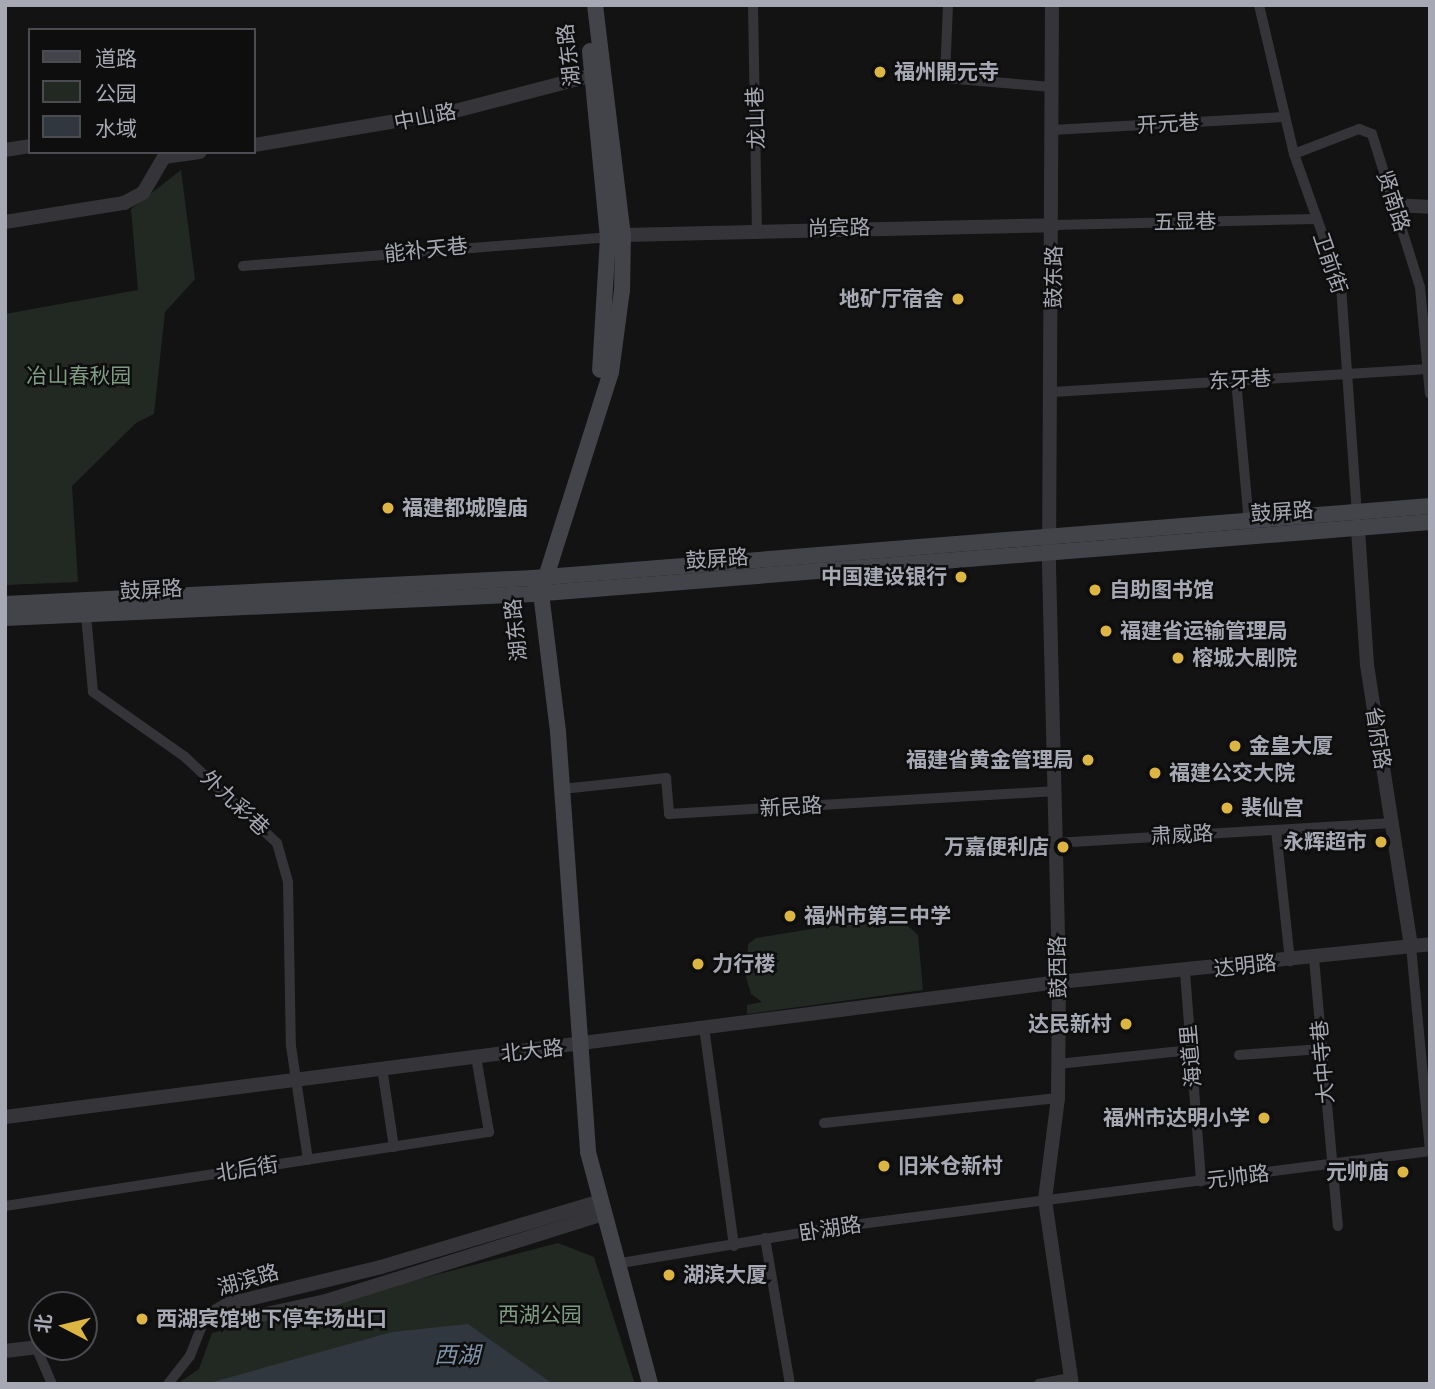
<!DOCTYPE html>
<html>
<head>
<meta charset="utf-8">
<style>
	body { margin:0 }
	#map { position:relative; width:1435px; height:1389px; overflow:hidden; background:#131314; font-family:Figtree,"Noto Sans SC",sans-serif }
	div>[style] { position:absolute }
	.green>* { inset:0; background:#222923 }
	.water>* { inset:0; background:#30373e }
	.minor>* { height:10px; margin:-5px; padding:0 5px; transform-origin:5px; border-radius:5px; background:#353539 }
	.tertiary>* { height:14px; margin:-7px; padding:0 7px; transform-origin:7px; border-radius:7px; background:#353539 }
	.secondary>* { height:16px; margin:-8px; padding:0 8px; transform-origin:8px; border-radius:8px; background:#434449 }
	.dots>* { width:19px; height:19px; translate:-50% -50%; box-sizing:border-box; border:4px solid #0e0e0f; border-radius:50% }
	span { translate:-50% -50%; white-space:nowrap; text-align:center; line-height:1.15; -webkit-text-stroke:5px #0e0e0f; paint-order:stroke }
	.street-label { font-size:21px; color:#a6a9b3 }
	.poi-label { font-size:21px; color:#a6a9b3; font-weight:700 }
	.left { translate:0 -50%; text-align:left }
	.right { translate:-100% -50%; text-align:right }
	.park-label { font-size:21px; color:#7f9c83 }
	.water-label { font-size:23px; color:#8194ab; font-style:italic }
	.frame { position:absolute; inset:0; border:7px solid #a6a9b3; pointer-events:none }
	.legend { position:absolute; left:28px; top:28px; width:228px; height:126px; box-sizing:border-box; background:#0e0e0f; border:2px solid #4b4c51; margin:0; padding:9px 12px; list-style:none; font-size:21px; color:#a6a9b3 }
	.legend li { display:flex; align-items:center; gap:14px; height:35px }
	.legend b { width:35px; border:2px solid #4b4c51 }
	.north { position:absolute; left:28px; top:1291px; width:70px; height:70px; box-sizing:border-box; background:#0e0e0f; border:2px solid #4b4c51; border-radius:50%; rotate:277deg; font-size:19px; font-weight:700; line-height:28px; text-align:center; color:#a6a9b3 }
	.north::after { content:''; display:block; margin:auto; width:24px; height:32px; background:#ddb543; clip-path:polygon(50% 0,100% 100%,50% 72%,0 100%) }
</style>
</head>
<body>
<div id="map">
	<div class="green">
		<div style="clip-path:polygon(181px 170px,195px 279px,165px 312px,154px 414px,136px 423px,72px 486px,78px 582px,5px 585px,5px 314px,138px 290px,131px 209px)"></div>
		<div style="clip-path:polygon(879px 918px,905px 923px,918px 935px,923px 990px,747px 1014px,747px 1005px,762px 1002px,751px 994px,746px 977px,748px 944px,756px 938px)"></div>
		<div style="clip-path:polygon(558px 1243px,594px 1257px,635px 1384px,177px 1384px,199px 1369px,212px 1333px)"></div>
	</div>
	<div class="water">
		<div style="clip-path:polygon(468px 1324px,553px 1384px,206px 1384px,392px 1332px)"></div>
	</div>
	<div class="minor">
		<div style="left:753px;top:5px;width:225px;rotate:89deg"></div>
		<div style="left:948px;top:5px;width:73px;rotate:92.4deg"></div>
		<div style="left:945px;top:78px;width:107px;rotate:4.8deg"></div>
		<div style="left:1259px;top:5px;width:153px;rotate:76.8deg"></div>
		<div style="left:1294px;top:154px;width:140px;rotate:70.4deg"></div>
		<div style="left:1341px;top:286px;width:230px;rotate:86deg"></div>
		<div style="left:1052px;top:130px;width:231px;rotate:-3.2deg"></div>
		<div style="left:1294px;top:154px;width:70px;rotate:-21deg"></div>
		<div style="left:1359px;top:129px;width:14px;rotate:21deg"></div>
		<div style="left:1372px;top:134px;width:160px;rotate:72.6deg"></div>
		<div style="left:1420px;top:287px;width:107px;rotate:84.7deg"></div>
		<div style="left:1054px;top:225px;width:261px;rotate:-1.3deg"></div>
		<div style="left:243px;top:266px;width:366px;rotate:-4.5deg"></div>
		<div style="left:1236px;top:380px;width:145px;rotate:84.8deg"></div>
		<div style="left:1053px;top:392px;width:376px;rotate:-3.5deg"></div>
		<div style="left:86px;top:615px;width:77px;rotate:84.8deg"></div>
		<div style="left:93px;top:692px;width:113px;rotate:35.2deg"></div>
		<div style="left:185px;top:757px;width:126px;rotate:43.1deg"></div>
		<div style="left:277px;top:843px;width:41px;rotate:74.2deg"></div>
		<div style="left:288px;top:882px;width:164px;rotate:89deg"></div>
		<div style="left:291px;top:1046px;width:115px;rotate:81.5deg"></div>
		<div style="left:562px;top:789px;width:105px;rotate:-6deg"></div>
		<div style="left:666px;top:778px;width:36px;rotate:85deg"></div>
		<div style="left:669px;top:814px;width:384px;rotate:-3.4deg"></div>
		<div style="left:1276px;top:830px;width:132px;rotate:83.9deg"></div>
		<div style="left:1055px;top:843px;width:338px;rotate:-3.4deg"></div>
		<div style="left:1314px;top:958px;width:269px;rotate:84.9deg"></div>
		<div style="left:1185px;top:972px;width:210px;rotate:85.6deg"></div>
		<div style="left:704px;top:1027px;width:221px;rotate:82.2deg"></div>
		<div style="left:1239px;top:1055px;width:83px;rotate:-4.1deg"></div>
		<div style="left:1058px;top:1064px;width:134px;rotate:-6deg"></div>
		<div style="left:382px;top:1068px;width:80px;rotate:81.4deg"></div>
		<div style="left:824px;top:1123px;width:235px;rotate:-6.1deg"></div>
		<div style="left:5px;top:1206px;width:490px;rotate:-8.7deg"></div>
		<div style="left:489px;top:1132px;width:76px;rotate:-99.8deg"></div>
		<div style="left:765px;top:1238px;width:148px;rotate:80.3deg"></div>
		<div style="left:615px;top:1264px;width:225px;rotate:-9.5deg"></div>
		<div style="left:837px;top:1227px;width:598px;rotate:-7.3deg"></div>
		<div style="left:1430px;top:1151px;width:206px;rotate:-95.3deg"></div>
		<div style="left:36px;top:1347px;width:40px;rotate:66.6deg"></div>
		<div style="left:168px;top:1384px;width:36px;rotate:-52deg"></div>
		<div style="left:190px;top:1356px;width:41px;rotate:-68.5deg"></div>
		<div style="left:1039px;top:1384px;width:33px;rotate:-11deg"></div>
	</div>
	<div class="tertiary">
		<div style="left:1052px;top:5px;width:561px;rotate:90.31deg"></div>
		<div style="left:1049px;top:566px;width:416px;rotate:88.6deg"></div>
		<div style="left:1059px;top:982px;width:116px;rotate:90.5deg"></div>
		<div style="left:1058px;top:1098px;width:103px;rotate:97.3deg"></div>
		<div style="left:1045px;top:1200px;width:186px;rotate:81.7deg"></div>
		<div style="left:254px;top:145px;width:204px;rotate:-9.6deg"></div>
		<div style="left:455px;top:111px;width:143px;rotate:-14.6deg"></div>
		<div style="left:5px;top:150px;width:25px;rotate:-9deg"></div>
		<div style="left:164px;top:157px;width:36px;rotate:-8deg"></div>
		<div style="left:1394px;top:205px;width:36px;rotate:3deg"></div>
		<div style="left:5px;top:222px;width:121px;rotate:-9.1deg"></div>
		<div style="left:124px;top:203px;width:21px;rotate:-28deg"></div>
		<div style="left:143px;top:193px;width:42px;rotate:-59.7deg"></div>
		<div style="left:623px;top:235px;width:431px;rotate:-1.3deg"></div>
		<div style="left:1358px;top:529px;width:136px;rotate:86.2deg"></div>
		<div style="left:1367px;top:665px;width:284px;rotate:81.1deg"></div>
		<div style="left:5px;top:1117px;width:1063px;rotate:-7.3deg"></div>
		<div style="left:1059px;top:982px;width:373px;rotate:-5.8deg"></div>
		<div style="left:205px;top:1318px;width:24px;rotate:9deg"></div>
		<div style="left:229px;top:1322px;width:99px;rotate:-12.2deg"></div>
		<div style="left:326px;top:1301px;width:287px;rotate:-17.4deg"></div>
		<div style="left:205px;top:1318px;width:27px;rotate:-31deg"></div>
		<div style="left:228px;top:1304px;width:157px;rotate:-13.6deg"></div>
		<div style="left:381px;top:1267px;width:226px;rotate:-16.7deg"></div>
		<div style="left:5px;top:1351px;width:31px;rotate:-7deg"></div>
	</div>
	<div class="secondary">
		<div style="left:595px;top:5px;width:232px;rotate:83.1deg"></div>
		<div style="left:623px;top:235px;width:55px;rotate:91deg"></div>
		<div style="left:622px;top:290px;width:83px;rotate:97.6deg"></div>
		<div style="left:611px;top:372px;width:232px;rotate:107.6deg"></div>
		<div style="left:541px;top:593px;width:140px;rotate:83deg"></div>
		<div style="left:558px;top:732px;width:421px;rotate:85.9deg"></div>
		<div style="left:588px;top:1152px;width:240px;rotate:75deg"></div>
		<div style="left:590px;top:51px;width:187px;rotate:84.5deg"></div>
		<div style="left:608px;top:237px;width:133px;rotate:93.4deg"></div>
		<div style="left:5px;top:604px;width:529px;rotate:-2.82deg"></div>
		<div style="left:533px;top:578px;width:900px;rotate:-4.59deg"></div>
		<div style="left:5px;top:618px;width:528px;rotate:-2.61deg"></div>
		<div style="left:532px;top:594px;width:901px;rotate:-4.58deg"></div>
	</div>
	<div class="dots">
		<div style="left:880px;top:72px;background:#ddb543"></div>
		<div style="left:958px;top:299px;background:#ddb543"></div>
		<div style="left:388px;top:508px;background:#ddb543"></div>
		<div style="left:961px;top:577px;background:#ddb543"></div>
		<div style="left:1095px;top:590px;background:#ddb543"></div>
		<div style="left:1106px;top:631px;background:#ddb543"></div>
		<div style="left:1178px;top:658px;background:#ddb543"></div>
		<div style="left:1235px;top:746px;background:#ddb543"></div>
		<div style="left:1088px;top:760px;background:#ddb543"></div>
		<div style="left:1155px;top:773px;background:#ddb543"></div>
		<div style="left:1227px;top:808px;background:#ddb543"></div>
		<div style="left:1381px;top:842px;background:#ddb543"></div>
		<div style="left:1063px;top:847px;background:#ddb543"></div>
		<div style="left:790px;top:916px;background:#ddb543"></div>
		<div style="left:698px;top:964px;background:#ddb543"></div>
		<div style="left:1126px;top:1024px;background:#ddb543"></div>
		<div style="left:1264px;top:1118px;background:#ddb543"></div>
		<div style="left:884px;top:1166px;background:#ddb543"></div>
		<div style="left:1403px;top:1172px;background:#ddb543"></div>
		<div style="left:669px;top:1275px;background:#ddb543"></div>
		<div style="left:142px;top:1319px;background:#ddb543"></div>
	</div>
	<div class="street-label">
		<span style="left:569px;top:55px;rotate:-97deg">湖东路</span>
		<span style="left:425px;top:117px;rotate:-11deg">中山路</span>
		<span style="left:756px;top:118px;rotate:-92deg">龙山巷</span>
		<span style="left:1168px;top:124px;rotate:-3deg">开元巷</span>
		<span style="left:1393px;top:201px;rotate:72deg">贤南路</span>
		<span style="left:1185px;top:222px;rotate:-1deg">五显巷</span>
		<span style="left:839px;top:228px;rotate:-1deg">尚宾路</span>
		<span style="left:426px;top:250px;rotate:-6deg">能补天巷</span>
		<span style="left:1330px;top:263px;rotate:71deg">卫前街</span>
		<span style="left:1054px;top:277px;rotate:-89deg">鼓东路</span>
		<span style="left:1240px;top:380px;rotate:-3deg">东牙巷</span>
		<span style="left:1282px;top:512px;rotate:-4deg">鼓屏路</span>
		<span style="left:717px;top:559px;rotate:-4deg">鼓屏路</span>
		<span style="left:151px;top:590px;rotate:-3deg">鼓屏路</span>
		<span style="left:516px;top:630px;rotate:-96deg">湖东路</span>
		<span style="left:1378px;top:738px;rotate:81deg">省府路</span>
		<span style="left:235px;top:803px;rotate:43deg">外九彩巷</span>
		<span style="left:791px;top:807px;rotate:-3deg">新民路</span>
		<span style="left:1182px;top:835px;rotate:-3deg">肃威路</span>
		<span style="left:1245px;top:966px;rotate:-6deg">达明路</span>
		<span style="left:1058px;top:967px;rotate:-91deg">鼓西路</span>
		<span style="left:532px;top:1051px;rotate:-6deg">北大路</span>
		<span style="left:1191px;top:1056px;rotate:-95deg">海道里</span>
		<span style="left:1323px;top:1062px;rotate:-95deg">大中寺巷</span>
		<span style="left:247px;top:1169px;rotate:-9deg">北后街</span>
		<span style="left:1238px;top:1177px;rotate:-7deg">元帅路</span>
		<span style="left:830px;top:1229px;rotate:-9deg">卧湖路</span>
		<span style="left:248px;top:1280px;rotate:-16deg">湖滨路</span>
	</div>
	<div class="poi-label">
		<span class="left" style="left:894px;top:72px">福州開元寺</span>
		<span class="right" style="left:944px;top:299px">地矿厅宿舍</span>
		<span class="left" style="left:402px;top:508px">福建都城隍庙</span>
		<span class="right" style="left:947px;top:577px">中国建设银行</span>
		<span class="left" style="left:1109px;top:590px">自助图书馆</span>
		<span class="left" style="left:1120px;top:631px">福建省运输管理局</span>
		<span class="left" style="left:1192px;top:658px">榕城大剧院</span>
		<span class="left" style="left:1249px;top:746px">金皇大厦</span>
		<span class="right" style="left:1074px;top:760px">福建省黄金管理局</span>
		<span class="left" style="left:1169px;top:773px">福建公交大院</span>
		<span class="left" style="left:1241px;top:808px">裴仙宫</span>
		<span class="right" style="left:1367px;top:842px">永辉超市</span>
		<span class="right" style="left:1049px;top:847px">万嘉便利店</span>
		<span class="left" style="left:804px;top:916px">福州市第三中学</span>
		<span class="left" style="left:712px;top:964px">力行楼</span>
		<span class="right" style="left:1112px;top:1024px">达民新村</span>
		<span class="right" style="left:1250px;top:1118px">福州市达明小学</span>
		<span class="left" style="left:898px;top:1166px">旧米仓新村</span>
		<span class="right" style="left:1389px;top:1172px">元帅庙</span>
		<span class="left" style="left:683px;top:1275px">湖滨大厦</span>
		<span class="left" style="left:156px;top:1319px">西湖宾馆地下停车场出口</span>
	</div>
	<div class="park-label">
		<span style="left:79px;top:376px">冶山春秋园</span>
		<span style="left:540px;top:1315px">西湖公园</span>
	</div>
	<div class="water-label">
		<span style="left:457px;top:1355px">西湖</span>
	</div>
	<div class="frame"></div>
	<ul class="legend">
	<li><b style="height:9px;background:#434449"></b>道路</li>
	<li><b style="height:19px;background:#222923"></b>公园</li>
	<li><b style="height:19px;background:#30373e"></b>水域</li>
	</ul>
	<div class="north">北</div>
</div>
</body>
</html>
